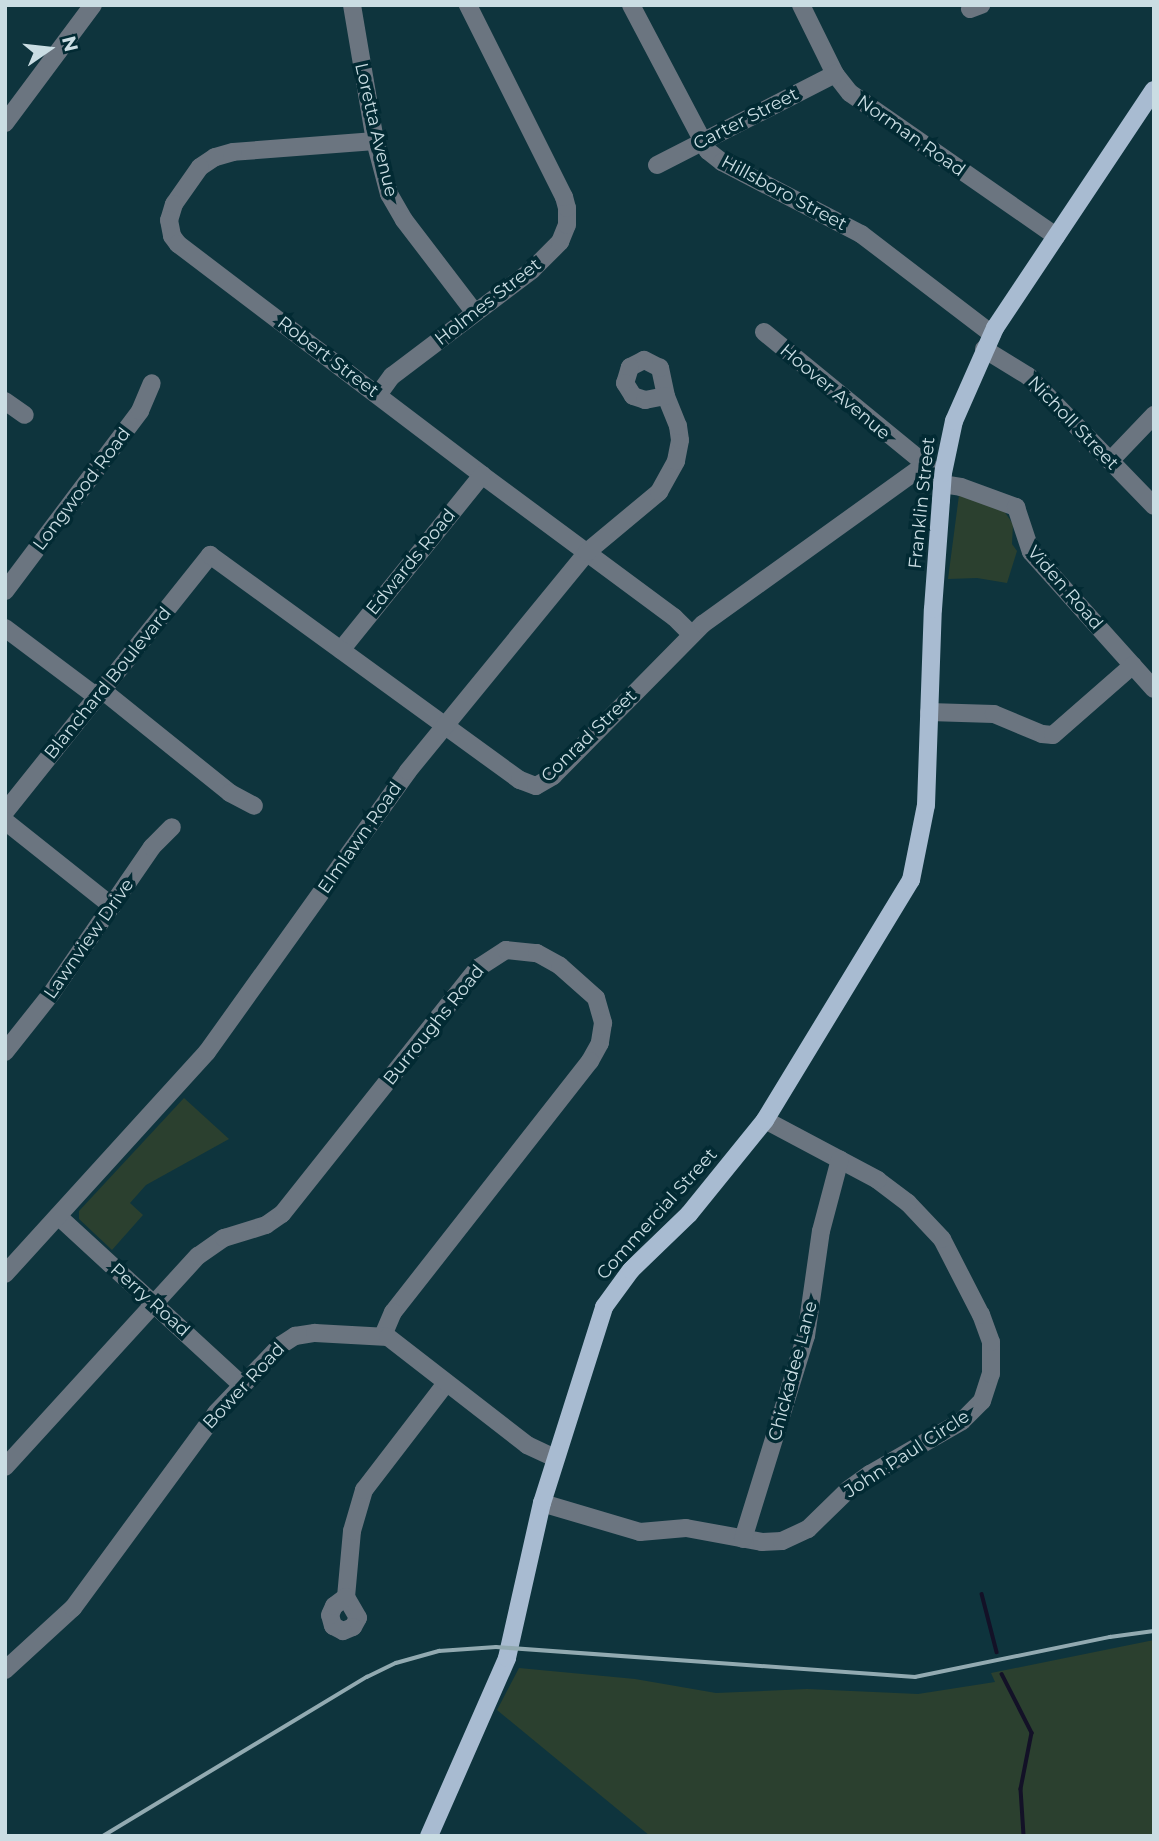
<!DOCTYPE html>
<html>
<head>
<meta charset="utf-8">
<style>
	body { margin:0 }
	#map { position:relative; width:1159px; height:1841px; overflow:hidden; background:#0e343d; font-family:Montserrat,sans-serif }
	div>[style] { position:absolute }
	.green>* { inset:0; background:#2b402f }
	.stream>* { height:3.5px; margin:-1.75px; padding:0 1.75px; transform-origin:1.75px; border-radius:1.75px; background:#131127 }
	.minor>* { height:18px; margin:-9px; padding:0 9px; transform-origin:9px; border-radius:9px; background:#6b7580 }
	.major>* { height:18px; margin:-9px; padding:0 9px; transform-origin:9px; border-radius:9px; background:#a8bbd1 }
	.rail>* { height:3.5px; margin:-1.75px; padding:0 1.75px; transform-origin:1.75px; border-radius:1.75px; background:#92aab1 }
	span { translate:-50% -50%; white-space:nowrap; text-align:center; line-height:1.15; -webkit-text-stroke:7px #022a33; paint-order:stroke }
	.street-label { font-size:18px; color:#cadde3 }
	.frame { position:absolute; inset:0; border:7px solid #cadde3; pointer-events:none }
	.north { position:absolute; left:14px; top:14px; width:70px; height:70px; -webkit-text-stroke:5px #022a33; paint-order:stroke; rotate:76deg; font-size:19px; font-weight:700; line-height:28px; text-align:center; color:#cadde3 }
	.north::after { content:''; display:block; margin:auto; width:24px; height:32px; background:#cadde3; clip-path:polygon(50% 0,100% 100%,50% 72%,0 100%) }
</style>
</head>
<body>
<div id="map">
	<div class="green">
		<div style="clip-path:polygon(959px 495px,1004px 511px,1013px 524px,1012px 544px,1017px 551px,1007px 583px,977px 578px,948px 579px)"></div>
		<div style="clip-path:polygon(184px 1098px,229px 1139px,146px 1185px,130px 1203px,143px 1215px,112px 1250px,79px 1219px,79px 1211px)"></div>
		<div style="clip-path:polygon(1154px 1640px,1154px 1836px,650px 1836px,497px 1710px,519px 1668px,635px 1679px,716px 1693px,807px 1689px,918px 1694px,995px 1682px,991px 1673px)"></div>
	</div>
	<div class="stream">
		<div style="left:982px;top:1594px;width:60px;rotate:75.5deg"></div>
		<div style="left:1002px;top:1674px;width:66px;rotate:63deg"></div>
		<div style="left:1032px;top:1733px;width:57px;rotate:101.1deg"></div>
		<div style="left:1021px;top:1789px;width:47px;rotate:86.3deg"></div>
	</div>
	<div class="minor">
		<div style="left:352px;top:5px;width:138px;rotate:80.4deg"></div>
		<div style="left:375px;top:141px;width:55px;rotate:75.2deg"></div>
		<div style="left:389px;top:194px;width:30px;rotate:60deg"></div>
		<div style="left:404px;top:220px;width:117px;rotate:52.6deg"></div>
		<div style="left:631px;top:5px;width:165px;rotate:62.2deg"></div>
		<div style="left:708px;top:151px;width:18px;rotate:38deg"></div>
		<div style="left:722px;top:162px;width:157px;rotate:27.4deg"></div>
		<div style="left:861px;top:234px;width:165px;rotate:37.4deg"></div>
		<div style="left:801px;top:5px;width:77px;rotate:63.8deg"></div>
		<div style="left:835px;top:74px;width:24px;rotate:52deg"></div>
		<div style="left:850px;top:93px;width:251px;rotate:34.8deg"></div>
		<div style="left:970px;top:9px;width:12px;rotate:-20deg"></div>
		<div style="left:5px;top:123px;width:147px;rotate:-53.3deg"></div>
		<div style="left:375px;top:141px;width:142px;rotate:175.6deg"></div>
		<div style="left:233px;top:152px;width:19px;rotate:164deg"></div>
		<div style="left:215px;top:157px;width:18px;rotate:146deg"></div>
		<div style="left:200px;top:167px;width:45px;rotate:125.1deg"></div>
		<div style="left:174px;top:204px;width:17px;rotate:107deg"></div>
		<div style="left:169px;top:220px;width:16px;rotate:79deg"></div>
		<div style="left:172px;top:236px;width:10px;rotate:53deg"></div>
		<div style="left:178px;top:244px;width:382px;rotate:37.2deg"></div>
		<div style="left:482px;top:475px;width:239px;rotate:36.5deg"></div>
		<div style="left:674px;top:617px;width:24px;rotate:45deg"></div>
		<div style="left:657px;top:165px;width:200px;rotate:-27.1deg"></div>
		<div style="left:764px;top:332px;width:220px;rotate:39.3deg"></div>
		<div style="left:984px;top:349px;width:52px;rotate:31.5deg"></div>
		<div style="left:1028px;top:376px;width:181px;rotate:45.9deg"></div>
		<div style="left:378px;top:395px;width:24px;rotate:-54deg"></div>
		<div style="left:392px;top:376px;width:176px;rotate:-37.1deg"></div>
		<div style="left:532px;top:270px;width:40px;rotate:-45deg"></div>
		<div style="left:560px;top:242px;width:18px;rotate:-68deg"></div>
		<div style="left:567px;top:225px;width:17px;rotate:-90deg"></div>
		<div style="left:567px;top:208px;width:11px;rotate:-105deg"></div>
		<div style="left:564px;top:197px;width:215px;rotate:-116.6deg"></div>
		<div style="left:5px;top:401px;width:24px;rotate:35deg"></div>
		<div style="left:1110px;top:461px;width:64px;rotate:-46.3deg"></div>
		<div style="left:942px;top:484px;width:19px;rotate:9deg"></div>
		<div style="left:961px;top:487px;width:59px;rotate:20deg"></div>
		<div style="left:1016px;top:507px;width:47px;rotate:71.6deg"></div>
		<div style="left:1031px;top:552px;width:184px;rotate:48.1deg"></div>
		<div style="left:5px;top:591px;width:225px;rotate:-53.1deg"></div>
		<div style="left:140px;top:411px;width:30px;rotate:-67deg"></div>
		<div style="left:5px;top:628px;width:115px;rotate:36.9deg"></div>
		<div style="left:341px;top:650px;width:225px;rotate:-51.1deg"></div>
		<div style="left:102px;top:690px;width:164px;rotate:38.8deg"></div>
		<div style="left:230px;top:793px;width:27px;rotate:28deg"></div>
		<div style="left:929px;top:712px;width:65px;rotate:1.8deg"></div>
		<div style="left:994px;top:714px;width:52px;rotate:22.6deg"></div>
		<div style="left:1042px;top:734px;width:11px;rotate:5deg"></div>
		<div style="left:1053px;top:735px;width:106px;rotate:-41.2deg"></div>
		<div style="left:5px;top:812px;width:329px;rotate:-51.4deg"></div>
		<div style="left:210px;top:555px;width:383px;rotate:36deg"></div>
		<div style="left:520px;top:780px;width:17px;rotate:21deg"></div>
		<div style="left:536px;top:786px;width:20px;rotate:-30deg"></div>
		<div style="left:553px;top:776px;width:214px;rotate:-45.4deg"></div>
		<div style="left:703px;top:624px;width:272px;rotate:-35.7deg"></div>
		<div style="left:5px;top:821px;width:137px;rotate:38.5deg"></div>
		<div style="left:5px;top:1052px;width:74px;rotate:-51.6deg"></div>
		<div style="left:51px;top:994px;width:178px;rotate:-55.5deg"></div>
		<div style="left:152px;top:847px;width:28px;rotate:-45deg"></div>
		<div style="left:58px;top:1216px;width:250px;rotate:42.6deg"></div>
		<div style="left:5px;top:1274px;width:300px;rotate:-47.7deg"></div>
		<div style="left:207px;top:1052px;width:345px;rotate:-54.4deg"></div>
		<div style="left:408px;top:771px;width:283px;rotate:-50.7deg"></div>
		<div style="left:587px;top:552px;width:94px;rotate:-39.8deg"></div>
		<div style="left:659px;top:492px;width:35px;rotate:-61deg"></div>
		<div style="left:676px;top:461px;width:21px;rotate:-79deg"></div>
		<div style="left:680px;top:440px;width:14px;rotate:-98deg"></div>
		<div style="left:678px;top:426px;width:32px;rotate:-112deg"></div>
		<div style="left:666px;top:396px;width:29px;rotate:-102deg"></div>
		<div style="left:660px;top:368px;width:18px;rotate:-153deg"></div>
		<div style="left:644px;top:360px;width:16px;rotate:153deg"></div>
		<div style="left:630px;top:367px;width:17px;rotate:107deg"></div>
		<div style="left:625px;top:383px;width:15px;rotate:58deg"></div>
		<div style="left:633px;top:396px;width:13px;rotate:18deg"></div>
		<div style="left:645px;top:400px;width:21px;rotate:-11deg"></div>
		<div style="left:5px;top:1467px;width:286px;rotate:-47.6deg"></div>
		<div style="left:198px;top:1256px;width:32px;rotate:-35deg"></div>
		<div style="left:224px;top:1238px;width:44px;rotate:-17.2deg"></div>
		<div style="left:266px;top:1225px;width:19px;rotate:-35deg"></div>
		<div style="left:282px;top:1214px;width:315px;rotate:-51.5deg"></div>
		<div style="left:478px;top:968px;width:33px;rotate:-33deg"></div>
		<div style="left:506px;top:950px;width:31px;rotate:6deg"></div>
		<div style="left:537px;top:953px;width:26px;rotate:29deg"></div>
		<div style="left:560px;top:966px;width:48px;rotate:41.6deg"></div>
		<div style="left:596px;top:998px;width:26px;rotate:74deg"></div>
		<div style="left:603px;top:1023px;width:20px;rotate:99deg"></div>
		<div style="left:600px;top:1043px;width:21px;rotate:119deg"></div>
		<div style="left:590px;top:1061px;width:319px;rotate:128.1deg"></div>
		<div style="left:393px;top:1312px;width:25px;rotate:113deg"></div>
		<div style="left:542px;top:1503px;width:102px;rotate:16.5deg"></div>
		<div style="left:640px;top:1532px;width:46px;rotate:-5deg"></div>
		<div style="left:686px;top:1528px;width:77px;rotate:10.4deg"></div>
		<div style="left:762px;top:1542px;width:20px;rotate:-3deg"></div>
		<div style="left:782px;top:1541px;width:29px;rotate:-25deg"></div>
		<div style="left:808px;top:1529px;width:57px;rotate:-44.3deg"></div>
		<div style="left:849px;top:1489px;width:26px;rotate:-36deg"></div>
		<div style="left:870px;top:1474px;width:106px;rotate:-29.9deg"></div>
		<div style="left:962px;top:1421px;width:28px;rotate:-45deg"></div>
		<div style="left:982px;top:1401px;width:28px;rotate:-72deg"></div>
		<div style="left:991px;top:1374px;width:32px;rotate:-90deg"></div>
		<div style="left:991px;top:1342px;width:29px;rotate:-110deg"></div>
		<div style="left:981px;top:1315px;width:85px;rotate:-117.2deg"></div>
		<div style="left:942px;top:1239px;width:50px;rotate:-133.4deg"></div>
		<div style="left:908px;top:1203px;width:38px;rotate:-143deg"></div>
		<div style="left:878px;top:1180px;width:128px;rotate:-152deg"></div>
		<div style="left:743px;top:1539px;width:213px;rotate:-72.8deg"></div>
		<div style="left:806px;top:1336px;width:106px;rotate:-81.9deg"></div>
		<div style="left:821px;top:1231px;width:74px;rotate:-75.2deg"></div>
		<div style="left:346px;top:1597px;width:66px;rotate:-84.8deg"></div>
		<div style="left:352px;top:1531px;width:43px;rotate:-73.7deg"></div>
		<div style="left:364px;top:1490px;width:135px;rotate:-52.5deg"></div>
		<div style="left:346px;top:1597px;width:24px;rotate:60deg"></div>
		<div style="left:358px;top:1618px;width:10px;rotate:119deg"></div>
		<div style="left:353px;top:1627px;width:11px;rotate:158deg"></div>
		<div style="left:343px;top:1631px;width:11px;rotate:-153deg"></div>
		<div style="left:333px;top:1626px;width:11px;rotate:-105deg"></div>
		<div style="left:330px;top:1615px;width:10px;rotate:-66deg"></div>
		<div style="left:334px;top:1606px;width:15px;rotate:-37deg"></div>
		<div style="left:5px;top:1670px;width:92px;rotate:-42.4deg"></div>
		<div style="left:73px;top:1608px;width:242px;rotate:-53.7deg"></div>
		<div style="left:216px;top:1413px;width:94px;rotate:-46.3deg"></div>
		<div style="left:281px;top:1345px;width:17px;rotate:-33deg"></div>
		<div style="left:295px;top:1336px;width:20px;rotate:-9deg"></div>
		<div style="left:315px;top:1333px;width:73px;rotate:3.1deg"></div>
		<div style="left:388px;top:1337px;width:176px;rotate:37.8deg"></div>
		<div style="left:527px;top:1445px;width:31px;rotate:25deg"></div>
	</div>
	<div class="major">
		<div style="left:429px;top:1836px;width:194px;rotate:-66.3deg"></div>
		<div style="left:507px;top:1658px;width:159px;rotate:-77.3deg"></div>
		<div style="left:542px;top:1503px;width:206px;rotate:-72.4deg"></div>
		<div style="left:604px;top:1307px;width:46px;rotate:-53.9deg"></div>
		<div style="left:631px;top:1270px;width:81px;rotate:-44deg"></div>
		<div style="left:689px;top:1214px;width:121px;rotate:-51deg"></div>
		<div style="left:765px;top:1120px;width:281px;rotate:-58.7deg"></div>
		<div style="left:911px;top:880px;width:76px;rotate:-78.7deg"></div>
		<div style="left:926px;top:805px;width:196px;rotate:-88deg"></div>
		<div style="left:933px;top:609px;width:109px;rotate:-85.8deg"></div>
		<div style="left:941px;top:500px;width:27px;rotate:-86deg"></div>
		<div style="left:943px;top:473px;width:53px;rotate:-78.1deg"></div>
		<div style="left:954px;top:421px;width:102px;rotate:-66.2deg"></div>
		<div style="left:995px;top:328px;width:286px;rotate:-56.3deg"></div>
	</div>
	<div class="rail">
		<div style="left:103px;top:1836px;width:308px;rotate:-31.1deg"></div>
		<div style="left:367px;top:1677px;width:32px;rotate:-26deg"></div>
		<div style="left:396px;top:1663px;width:45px;rotate:-15.6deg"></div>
		<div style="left:439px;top:1651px;width:57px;rotate:-4deg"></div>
		<div style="left:496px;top:1647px;width:420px;rotate:4.1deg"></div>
		<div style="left:915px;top:1677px;width:199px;rotate:-11.6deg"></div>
		<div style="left:1110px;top:1637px;width:44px;rotate:-7.8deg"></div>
	</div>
	<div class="street-label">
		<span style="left:746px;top:119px;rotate:-27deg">Carter Street</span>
		<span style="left:376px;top:130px;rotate:77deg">Loretta Avenue</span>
		<span style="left:911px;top:136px;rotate:35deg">Norman Road</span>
		<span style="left:784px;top:193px;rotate:28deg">Hillsboro Street</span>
		<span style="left:488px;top:302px;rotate:-38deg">Holmes Street</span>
		<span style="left:328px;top:357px;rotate:37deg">Robert Street</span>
		<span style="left:835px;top:392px;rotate:40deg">Hoover Avenue</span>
		<span style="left:1073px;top:423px;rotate:46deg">Nicholl Street</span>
		<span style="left:82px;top:489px;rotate:-53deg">Longwood Road</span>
		<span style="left:922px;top:503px;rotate:-84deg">Franklin Street</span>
		<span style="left:411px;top:562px;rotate:-51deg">Edwards Road</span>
		<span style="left:1065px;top:588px;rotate:49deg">Viden Road</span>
		<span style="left:108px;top:683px;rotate:-51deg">Blanchard Boulevard</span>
		<span style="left:589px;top:736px;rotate:-44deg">Conrad Street</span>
		<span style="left:360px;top:838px;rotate:-55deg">Elmlawn Road</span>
		<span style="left:89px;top:939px;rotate:-55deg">Lawnview Drive</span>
		<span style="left:434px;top:1025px;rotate:-51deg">Burroughs Road</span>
		<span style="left:657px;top:1214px;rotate:-48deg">Commercial Street</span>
		<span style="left:150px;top:1300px;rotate:42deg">Perry Road</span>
		<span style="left:793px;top:1371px;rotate:-75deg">Chickadee Lane</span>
		<span style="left:244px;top:1386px;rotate:-47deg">Bower Road</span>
		<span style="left:907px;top:1454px;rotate:-33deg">John Paul Circle</span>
	</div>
	<div class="frame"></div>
	<div class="north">N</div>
</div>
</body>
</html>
